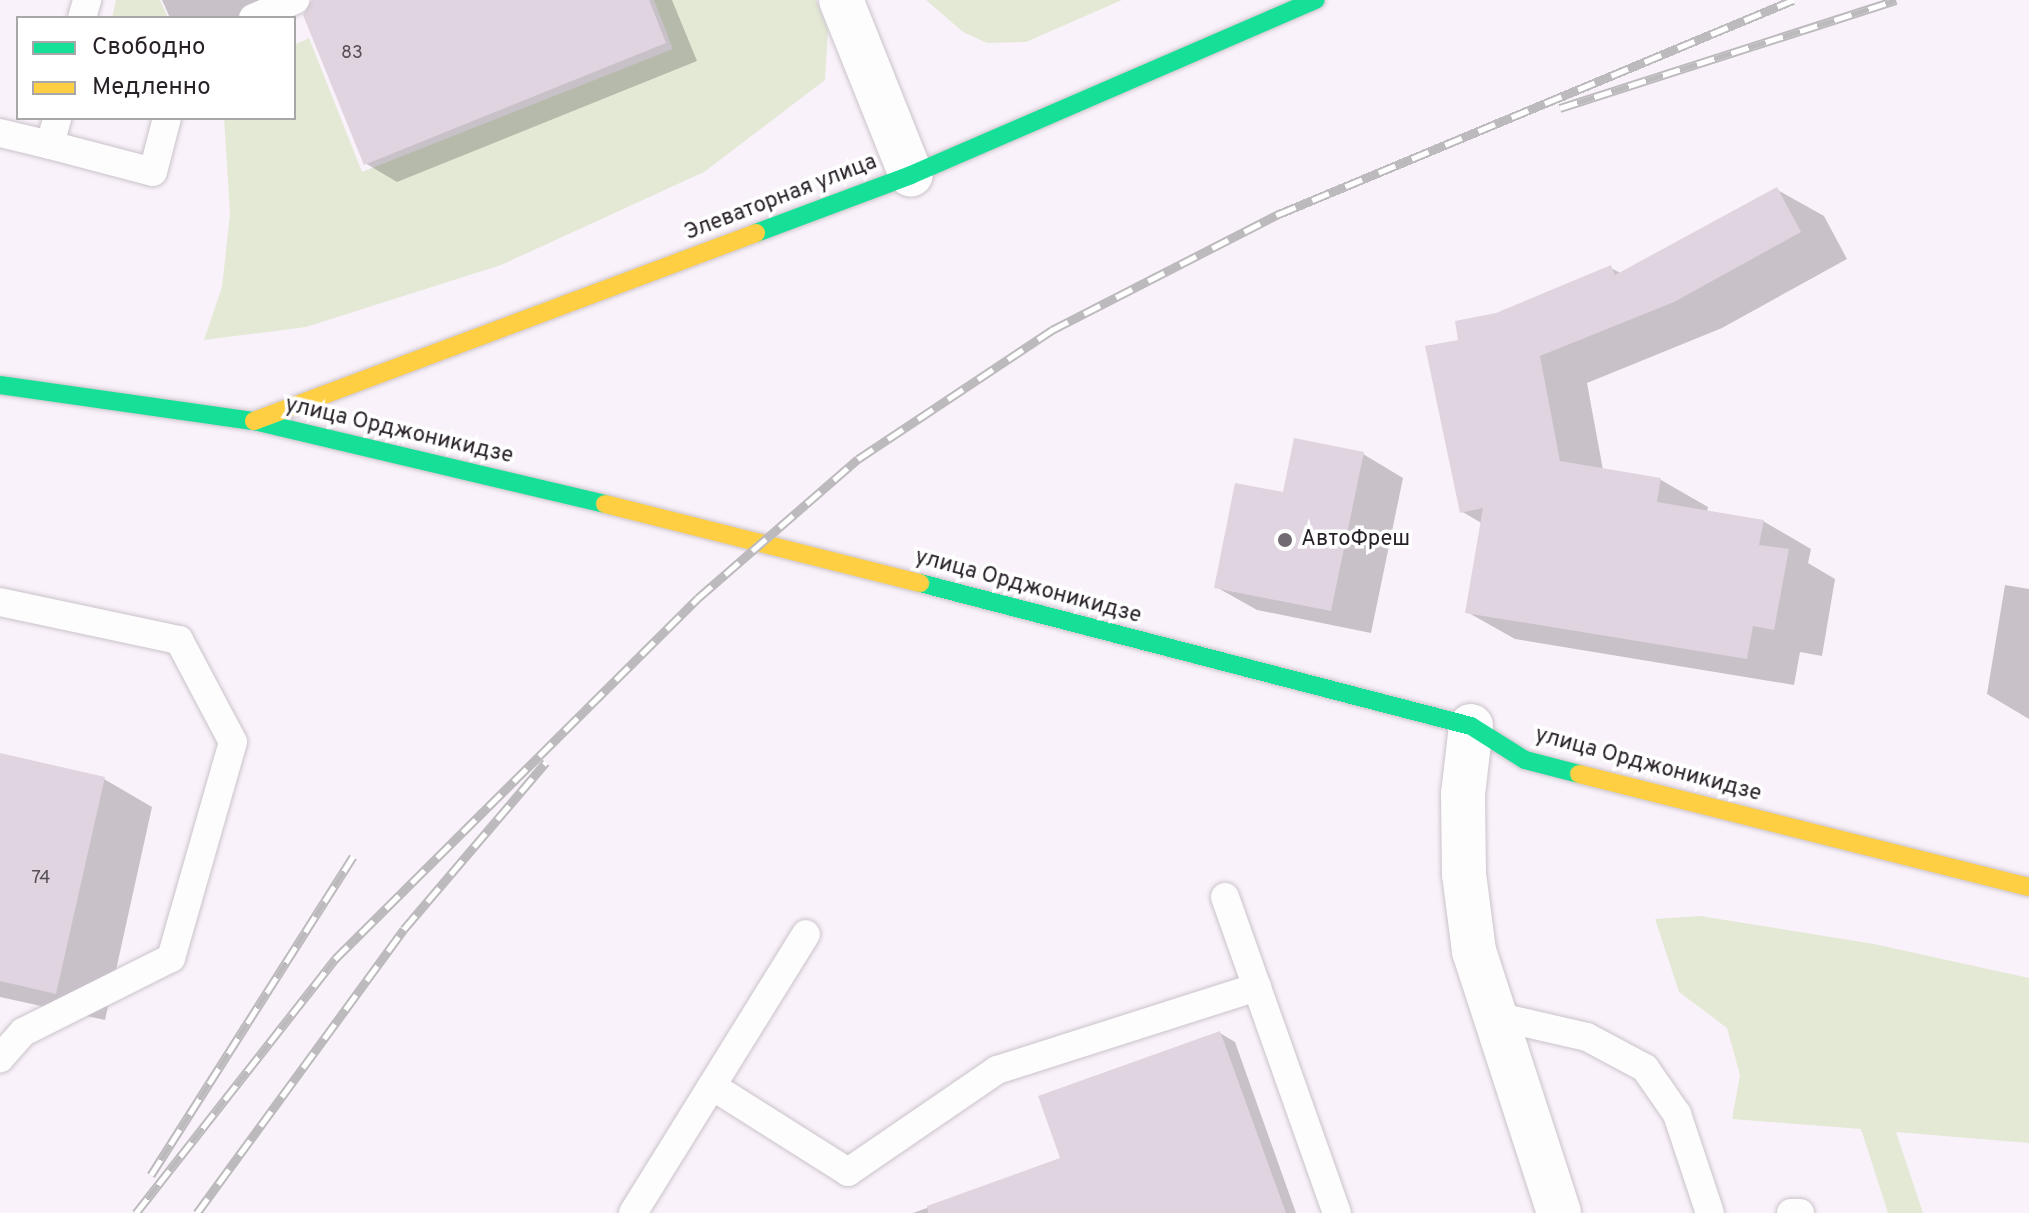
<!DOCTYPE html>
<html>
<head>
<meta charset="utf-8">
<style>
	body { margin:0 }
	#map { position:relative; width:2029px; height:1213px; overflow:hidden; background:#faf2fa; font-family:Overpass,sans-serif }
	div>[style] { position:absolute }
	.green>* { inset:0; background:#e3e9d5 }
	.shadow>* { inset:0; background:#0003 }
	.building>* { inset:0; background:#dfd4e0 }
	.roads { filter:drop-shadow(0 0 2px #cac3ca) drop-shadow(0 0 2px #cac3ca) }
	.lane>* { height:28px; margin:-14px; padding:0 14px; transform-origin:14px; border-radius:14px; background:#fefdfe }
	.street>* { height:44px; margin:-22px; padding:0 22px; transform-origin:22px; border-radius:22px; background:#fefdfe }
	.fast>* { height:18px; margin:-9px; padding:0 9px; transform-origin:9px; border-radius:9px; background:#16e098 }
	.slow>* { height:18px; margin:-9px; padding:0 9px; transform-origin:9px; border-radius:9px; background:#ffcf43 }
	.rail>* { height:9px; margin-top:-4.5px; transform-origin:0; background:repeating-linear-gradient(90deg,#fff 0 18px,#bcbabc 0 36px); box-sizing:border-box; border-block:2px solid #bcbabc }
	.dots>* { width:22px; height:22px; translate:-50% -50%; box-sizing:border-box; border:4px solid #fff; border-radius:50% }
	span { translate:-50% -50%; white-space:nowrap; text-align:center; line-height:1.15; -webkit-text-stroke:7px #fff; paint-order:stroke }
	.number-label { font-size:18px; color:#564e56 }
	.number-label span { -webkit-text-stroke-width:0 }
	.street-label { font-size:22px; color:#282128 }
	.poi-label { font-size:22px; color:#282128 }
	.left { translate:0 -50%; text-align:left }
	.legend { position:absolute; left:16px; top:16px; width:280px; height:104px; box-sizing:border-box; background:#fff; border:2px solid #a9a6a9; margin:0; padding:10px 14px; list-style:none; font-size:24px; color:#282128 }
	.legend li { display:flex; align-items:center; gap:16px; height:40px }
	.legend b { width:40px; border:2px solid #a9a6a9 }
</style>
</head>
<body>
<div id="map">
	<div class="green">
		<div style="clip-path:polygon(116px 0,160px 0,168px 18px,112px 18px)"></div>
		<div style="clip-path:polygon(654px 0,816px 0,828px 30px,825px 80px,704px 172px,501px 265px,306px 327px,204px 340px,222px 287px,230px 214px,224px 118px,294px 118px,294px 45px,309px 38px,362px 172px,673px 49px)"></div>
		<div style="clip-path:polygon(926px 0,1122px 0,1026px 42px,987px 43px,963px 32px)"></div>
		<div style="clip-path:polygon(1700px 916px,1874px 944px,2029px 978px,2029px 1143px,1896px 1132px,1923px 1213px,1888px 1213px,1861px 1129px,1732px 1119px,1740px 1075px,1727px 1028px,1679px 992px,1655px 919px)"></div>
	</div>
	<div class="shadow">
		<div style="clip-path:polygon(162px 0,300px 0,256px 18px,170px 18px)"></div>
		<div style="clip-path:polygon(314px 0,672px 0,697px 61px,397px 182px,365px 163px)"></div>
		<div style="clip-path:polygon(1776px 189px,1824px 216px,1847px 259px,1722px 328px,1587px 383px,1603px 470px,1661px 480px,1708px 507px,1707px 512px,1763px 521px,1811px 549px,1808px 563px,1835px 579px,1822px 656px,1800px 652px,1794px 685px,1515px 639px,1467px 612px,1483px 524px,1461px 511px,1461px 341px,1496px 314px,1611px 268px,1622px 274px)"></div>
		<div style="clip-path:polygon(1363px 454px,1403px 478px,1371px 633px,1257px 610px,1216px 587px)"></div>
		<div style="clip-path:polygon(2005px 585px,2029px 589px,2029px 719px,1987px 694px)"></div>
		<div style="clip-path:polygon(0 755px,104px 779px,152px 807px,105px 1020px,0 997px)"></div>
		<div style="clip-path:polygon(1220px 1033px,1235px 1042px,1296px 1213px,913px 1213px,1063px 1159px)"></div>
	</div>
	<div class="building">
		<div style="clip-path:polygon(312px 0,649px 0,666px 43px,364px 165px,303px 15px)"></div>
		<div style="clip-path:polygon(1777px 187px,1801px 232px,1674px 302px,1540px 356px,1560px 461px,1661px 478px,1657px 502px,1764px 520px,1759px 545px,1789px 549px,1774px 630px,1753px 626px,1747px 659px,1465px 613px,1483px 508px,1460px 513px,1425px 346px,1458px 340px,1455px 321px,1496px 313px,1611px 265px,1615px 275px)"></div>
		<div style="clip-path:polygon(1294px 438px,1364px 452px,1331px 611px,1214px 588px,1235px 483px,1283px 492px)"></div>
		<div style="clip-path:polygon(0 753px,105px 777px,56px 994px,0 981px)"></div>
		<div style="clip-path:polygon(1220px 1031px,1286px 1213px,928px 1213px,927px 1206px,1060px 1158px,1038px 1096px)"></div>
	</div>
	<div class="roads">
		<div class="lane">
			<div style="left:82px;top:18px;width:19px;rotate:-74deg"></div>
			<div style="left:253px;top:18px;width:46px;rotate:-23.2deg"></div>
			<div style="left:0;top:133px;width:51px;rotate:13.5deg"></div>
			<div style="left:50px;top:145px;width:28px;rotate:-75deg"></div>
			<div style="left:50px;top:145px;width:106px;rotate:14.7deg"></div>
			<div style="left:153px;top:172px;width:56px;rotate:-75.5deg"></div>
			<div style="left:0;top:602px;width:183px;rotate:12deg"></div>
			<div style="left:179px;top:640px;width:115px;rotate:62.1deg"></div>
			<div style="left:233px;top:742px;width:225px;rotate:106deg"></div>
			<div style="left:171px;top:958px;width:165px;rotate:153.4deg"></div>
			<div style="left:23px;top:1032px;width:35px;rotate:131deg"></div>
			<div style="left:1225px;top:897px;width:335px;rotate:70.5deg"></div>
			<div style="left:1491px;top:1015px;width:98px;rotate:12.9deg"></div>
			<div style="left:1587px;top:1037px;width:66px;rotate:28.1deg"></div>
			<div style="left:1645px;top:1068px;width:56px;rotate:55.2deg"></div>
			<div style="left:1677px;top:1114px;width:104px;rotate:71.6deg"></div>
			<div style="left:712px;top:1086px;width:161px;rotate:32.3deg"></div>
			<div style="left:848px;top:1172px;width:181px;rotate:-34.4deg"></div>
			<div style="left:997px;top:1070px;width:273px;rotate:-17.7deg"></div>
			<div style="left:633px;top:1213px;width:328px;rotate:-58.2deg"></div>
			<div style="left:1791px;top:1213px;width:9px"></div>
		</div>
		<div class="street">
			<div style="left:841px;top:0;width:188px;rotate:68.2deg"></div>
			<div style="left:1471px;top:726px;width:68px;rotate:96.7deg"></div>
			<div style="left:1463px;top:794px;width:80px;rotate:89.3deg"></div>
			<div style="left:1464px;top:874px;width:78px;rotate:82.6deg"></div>
			<div style="left:1474px;top:951px;width:275px;rotate:72deg"></div>
		</div>
		<div class="fast">
			<div style="left:756px;top:233px;width:165px;rotate:-20.5deg"></div>
			<div style="left:911px;top:175px;width:441px;rotate:-23.4deg"></div>
			<div style="left:0;top:385px;width:257px;rotate:8.1deg"></div>
			<div style="left:254px;top:421px;width:361px;rotate:13.3deg"></div>
			<div style="left:920px;top:583px;width:569px;rotate:14.55deg"></div>
			<div style="left:1471px;top:726px;width:64px;rotate:32.2deg"></div>
			<div style="left:1525px;top:760px;width:56px;rotate:14.5deg"></div>
		</div>
		<div class="slow">
			<div style="left:254px;top:421px;width:536px;rotate:-20.53deg"></div>
			<div style="left:605px;top:504px;width:325px;rotate:14.1deg"></div>
			<div style="left:1579px;top:774px;width:464px;rotate:14.1deg"></div>
		</div>
	</div>
	<div class="rail">
		<div style="left:1560px;top:108px;width:353px;rotate:-17.8deg"></div>
		<div style="left:151px;top:1175px;width:377px;rotate:-57.6deg"></div>
		<div style="left:136px;top:1213px;width:323px;rotate:-51.9deg"></div>
		<div style="left:335px;top:959px;width:512px;rotate:-44.84deg"></div>
		<div style="left:698px;top:598px;width:212px;rotate:-41deg"></div>
		<div style="left:858px;top:459px;width:233px;rotate:-33.6deg"></div>
		<div style="left:1052px;top:330px;width:255px;rotate:-27.1deg"></div>
		<div style="left:1279px;top:214px;width:557px;rotate:-22.6deg"></div>
		<div style="left:197px;top:1213px;width:351px;rotate:-53.9deg"></div>
		<div style="left:404px;top:929px;width:219px;rotate:-49.6deg"></div>
	</div>
	<div class="dots">
		<div style="left:1285px;top:540px;background:#726a72"></div>
	</div>
	<div class="number-label">
		<span style="left:352px;top:54px">83</span>
		<span style="left:41px;top:879px">74</span>
	</div>
	<div class="street-label">
		<span style="left:781px;top:198px;rotate:-21deg">Элеваторная улица</span>
		<span style="left:399px;top:431px;rotate:13deg">улица Орджоникидзе</span>
		<span style="left:1028px;top:587px;rotate:15deg">улица Орджоникидзе</span>
		<span style="left:1648px;top:765px;rotate:15deg">улица Орджоникидзе</span>
	</div>
	<div class="poi-label">
		<span class="left" style="left:1301px;top:540px">АвтоФреш</span>
	</div>
	<ul class="legend">
	<li><b style="height:10px;background:#16e098"></b>Свободно</li>
	<li><b style="height:10px;background:#ffcf43"></b>Медленно</li>
	</ul>
</div>
</body>
</html>
